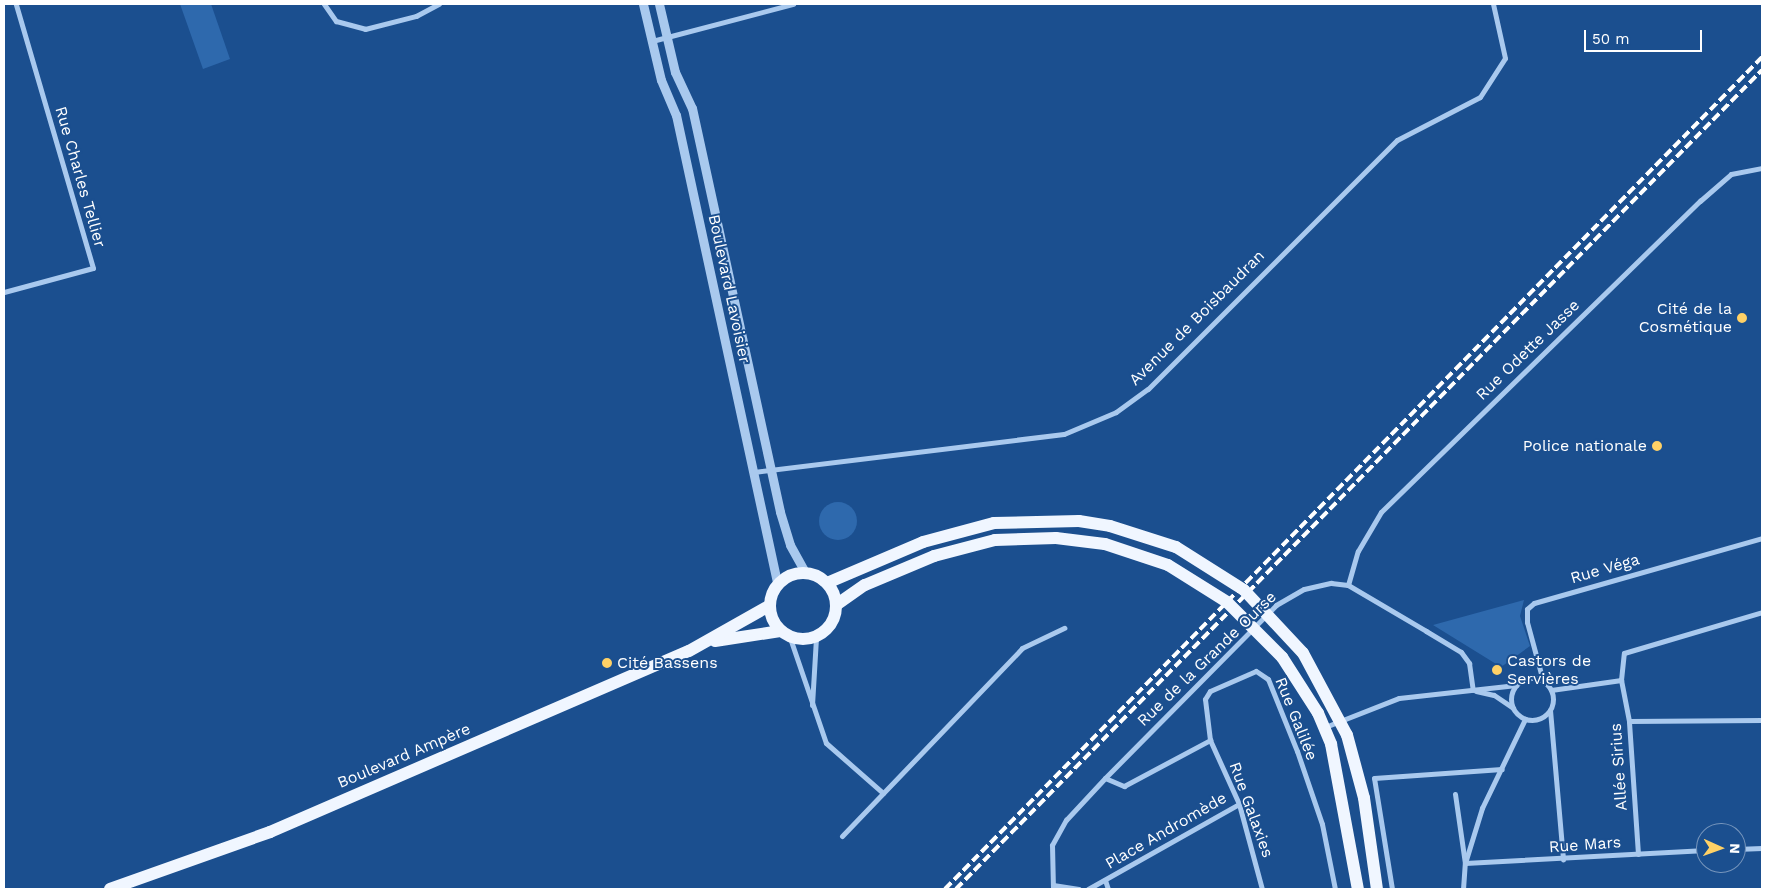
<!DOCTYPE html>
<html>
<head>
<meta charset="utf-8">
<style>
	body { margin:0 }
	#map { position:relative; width:1766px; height:893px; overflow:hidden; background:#1b4f8f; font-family:"Work Sans",sans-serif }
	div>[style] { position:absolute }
	.green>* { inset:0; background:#2e69ad }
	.round { border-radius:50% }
	.minor>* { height:5px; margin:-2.5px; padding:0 2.5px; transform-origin:2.5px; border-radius:2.5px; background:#a9c9ee }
	.minor>.ring { margin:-2.5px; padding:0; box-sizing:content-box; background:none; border:5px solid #a9c9ee; border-radius:50% }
	.tertiary>* { height:9px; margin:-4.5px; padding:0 4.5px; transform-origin:4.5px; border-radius:4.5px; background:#a9c9ee }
	.primary>* { height:12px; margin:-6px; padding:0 6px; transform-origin:6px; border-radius:6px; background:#f0f6ff }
	.primary>.ring { margin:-6px; padding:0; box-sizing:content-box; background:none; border:12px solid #f0f6ff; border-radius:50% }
	.rail>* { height:4px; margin-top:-2px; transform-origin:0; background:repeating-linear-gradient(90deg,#fff 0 9px,transparent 0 13px) }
	.primary-bridge>* { height:12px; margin:-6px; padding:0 6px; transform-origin:6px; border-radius:6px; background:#f0f6ff }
	.dots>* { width:14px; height:14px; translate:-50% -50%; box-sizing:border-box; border:2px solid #1b4f8f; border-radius:50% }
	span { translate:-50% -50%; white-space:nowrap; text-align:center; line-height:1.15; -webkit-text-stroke:4px #1b4f8f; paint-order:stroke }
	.street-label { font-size:16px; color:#fff }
	.poi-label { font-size:16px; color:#fff }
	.right { translate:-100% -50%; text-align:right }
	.left { translate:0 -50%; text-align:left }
	.frame { position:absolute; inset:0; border:5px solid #fff; pointer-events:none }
	.north { position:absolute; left:1696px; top:823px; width:50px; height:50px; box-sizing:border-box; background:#1b4f8f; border:1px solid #7695bc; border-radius:50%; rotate:92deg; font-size:14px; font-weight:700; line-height:20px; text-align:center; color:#fff }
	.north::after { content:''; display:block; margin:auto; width:18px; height:22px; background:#ffd166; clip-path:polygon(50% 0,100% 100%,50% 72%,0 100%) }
	.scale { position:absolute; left:1584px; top:30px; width:118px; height:22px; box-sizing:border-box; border:2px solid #fff; border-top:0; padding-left:6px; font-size:15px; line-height:18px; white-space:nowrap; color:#fff; -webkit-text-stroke:4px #1b4f8f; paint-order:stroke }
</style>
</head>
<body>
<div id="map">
	<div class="green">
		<div style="clip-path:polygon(180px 4px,211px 4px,230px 59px,203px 69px)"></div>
		<div class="round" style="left:819px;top:502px;width:38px;height:38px"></div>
		<div style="clip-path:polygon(1524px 600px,1520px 616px,1530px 646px,1501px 667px,1433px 625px)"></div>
	</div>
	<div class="minor">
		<div style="left:324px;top:4px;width:21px;rotate:55deg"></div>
		<div style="left:336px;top:21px;width:30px;rotate:15deg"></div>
		<div style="left:365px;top:29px;width:53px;rotate:-14.3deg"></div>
		<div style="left:416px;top:16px;width:26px;rotate:-28deg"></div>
		<div style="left:652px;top:41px;width:146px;rotate:-14.7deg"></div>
		<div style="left:4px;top:292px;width:92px;rotate:-15.1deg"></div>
		<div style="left:93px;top:268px;width:275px;rotate:-106.3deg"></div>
		<div style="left:754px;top:472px;width:312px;rotate:-7deg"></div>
		<div style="left:1064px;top:434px;width:56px;rotate:-22.9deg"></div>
		<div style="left:1116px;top:412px;width:39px;rotate:-36deg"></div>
		<div style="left:1148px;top:389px;width:352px;rotate:-45deg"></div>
		<div style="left:1397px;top:140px;width:93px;rotate:-27.4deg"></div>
		<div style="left:1480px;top:97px;width:46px;rotate:-57.3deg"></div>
		<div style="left:1505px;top:58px;width:55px;rotate:-102.5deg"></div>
		<div style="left:1348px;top:585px;width:35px;rotate:-74deg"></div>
		<div style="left:1358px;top:551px;width:45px;rotate:-59.5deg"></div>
		<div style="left:1381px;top:512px;width:446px;rotate:-44.3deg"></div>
		<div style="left:1700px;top:201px;width:41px;rotate:-41.1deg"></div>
		<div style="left:1731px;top:174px;width:32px;rotate:-11deg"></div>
		<div style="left:790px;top:638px;width:111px;rotate:71.1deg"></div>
		<div style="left:826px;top:743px;width:76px;rotate:41.3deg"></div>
		<div class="ring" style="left:1511px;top:678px;width:37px;height:37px"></div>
		<div style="left:1543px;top:681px;width:61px;rotate:-105.2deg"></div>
		<div style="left:1527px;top:622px;width:13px;rotate:-90deg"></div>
		<div style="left:1527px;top:609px;width:9px;rotate:-41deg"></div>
		<div style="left:1534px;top:603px;width:237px;rotate:-15.9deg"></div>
		<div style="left:1551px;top:690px;width:71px;rotate:-8.1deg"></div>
		<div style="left:1476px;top:691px;width:18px;rotate:13deg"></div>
		<div style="left:1494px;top:695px;width:23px;rotate:34deg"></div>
		<div style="left:812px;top:705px;width:68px;rotate:-86.6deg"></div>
		<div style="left:1550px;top:710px;width:150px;rotate:85deg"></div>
		<div style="left:1629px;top:721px;width:133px;rotate:-0.4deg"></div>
		<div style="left:1325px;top:727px;width:79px;rotate:-21.4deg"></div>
		<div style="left:1399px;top:698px;width:118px;rotate:-6.3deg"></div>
		<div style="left:1210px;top:740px;width:70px;rotate:65.6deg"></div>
		<div style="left:1239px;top:804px;width:88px;rotate:74.9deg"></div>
		<div style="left:1105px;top:778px;width:243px;rotate:-45.3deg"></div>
		<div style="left:1276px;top:605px;width:32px;rotate:-30deg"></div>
		<div style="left:1304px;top:589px;width:28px;rotate:-13deg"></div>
		<div style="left:1331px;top:583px;width:17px;rotate:7deg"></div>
		<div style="left:1348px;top:585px;width:91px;rotate:30.5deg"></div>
		<div style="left:1426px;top:631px;width:41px;rotate:31deg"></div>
		<div style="left:1461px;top:652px;width:14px;rotate:54deg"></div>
		<div style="left:1469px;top:663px;width:27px;rotate:82deg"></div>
		<div style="left:1455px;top:794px;width:70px;rotate:81.8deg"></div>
		<div style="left:1465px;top:863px;width:241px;rotate:-3.1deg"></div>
		<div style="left:842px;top:836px;width:260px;rotate:-46.2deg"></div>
		<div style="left:1022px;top:648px;width:47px;rotate:-25.5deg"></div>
		<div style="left:1736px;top:849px;width:26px;rotate:-2deg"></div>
		<div style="left:1638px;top:854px;width:133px;rotate:-93.9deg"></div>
		<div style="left:1629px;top:721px;width:42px;rotate:-101deg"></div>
		<div style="left:1621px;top:680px;width:27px;rotate:-84deg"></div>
		<div style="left:1624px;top:653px;width:144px;rotate:-16.5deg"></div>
		<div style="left:1105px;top:880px;width:9px;rotate:72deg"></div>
		<div style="left:1053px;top:885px;width:26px;rotate:9deg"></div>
		<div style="left:1053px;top:889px;width:44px;rotate:-91.3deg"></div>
		<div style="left:1052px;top:845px;width:29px;rotate:-61deg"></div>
		<div style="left:1066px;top:820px;width:57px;rotate:-47.1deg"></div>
		<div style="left:1105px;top:778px;width:21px;rotate:23deg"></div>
		<div style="left:1124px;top:786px;width:98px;rotate:-28.1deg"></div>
		<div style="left:1210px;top:740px;width:41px;rotate:-97deg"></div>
		<div style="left:1205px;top:699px;width:9px;rotate:-58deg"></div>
		<div style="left:1210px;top:691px;width:50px;rotate:-23.5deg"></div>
		<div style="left:1256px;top:671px;width:14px;rotate:34deg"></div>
		<div style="left:1268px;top:679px;width:78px;rotate:68.1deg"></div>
		<div style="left:1297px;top:751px;width:77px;rotate:71.1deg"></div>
		<div style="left:1322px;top:824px;width:66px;rotate:78.7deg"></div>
		<div style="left:1088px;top:889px;width:173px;rotate:-29.4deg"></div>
		<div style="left:1392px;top:889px;width:112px;rotate:-99.2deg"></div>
		<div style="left:1374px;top:778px;width:128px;rotate:-4deg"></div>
		<div style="left:1463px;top:889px;width:26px;rotate:-86deg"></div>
		<div style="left:1465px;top:863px;width:58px;rotate:-72.8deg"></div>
		<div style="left:1482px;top:808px;width:99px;rotate:-64.2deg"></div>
	</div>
	<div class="tertiary">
		<div style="left:643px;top:4px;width:78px;rotate:76.7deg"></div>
		<div style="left:661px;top:80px;width:38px;rotate:67deg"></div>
		<div style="left:676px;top:115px;width:480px;rotate:77.8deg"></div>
		<div style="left:659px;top:4px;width:70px;rotate:76.8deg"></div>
		<div style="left:675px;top:72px;width:40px;rotate:65deg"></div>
		<div style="left:692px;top:108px;width:413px;rotate:77.7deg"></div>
		<div style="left:780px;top:512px;width:34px;rotate:73deg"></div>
		<div style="left:790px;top:545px;width:31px;rotate:61deg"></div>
	</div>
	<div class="primary">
		<div class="ring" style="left:770px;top:573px;width:54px;height:54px"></div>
		<div style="left:827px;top:583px;width:104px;rotate:-23.1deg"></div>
		<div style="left:923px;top:542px;width:73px;rotate:-15deg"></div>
		<div style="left:994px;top:523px;width:85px;rotate:-1.3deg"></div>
		<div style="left:1079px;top:521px;width:31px;rotate:9deg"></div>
		<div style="left:1110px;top:526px;width:69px;rotate:17.7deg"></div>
		<div style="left:836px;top:605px;width:35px;rotate:-35deg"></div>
		<div style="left:865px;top:585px;width:75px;rotate:-22.8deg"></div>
		<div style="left:934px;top:556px;width:63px;rotate:-14.7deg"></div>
		<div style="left:995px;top:540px;width:61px;rotate:-1.9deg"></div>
		<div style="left:1056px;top:538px;width:49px;rotate:7deg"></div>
		<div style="left:1105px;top:544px;width:66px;rotate:18.4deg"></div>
		<div style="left:715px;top:641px;width:66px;rotate:-8.7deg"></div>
		<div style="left:1303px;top:653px;width:93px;rotate:61.8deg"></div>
		<div style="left:1347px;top:735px;width:65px;rotate:74.9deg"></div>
		<div style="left:1364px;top:798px;width:92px;rotate:81.9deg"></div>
		<div style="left:1282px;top:657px;width:67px;rotate:57.3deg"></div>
		<div style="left:1318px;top:713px;width:34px;rotate:67deg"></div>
		<div style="left:1331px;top:744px;width:147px;rotate:79.5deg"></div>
		<div style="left:110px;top:889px;width:170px;rotate:-19.6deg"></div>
		<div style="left:270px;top:832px;width:456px;rotate:-23.4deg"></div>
		<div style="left:689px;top:651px;width:92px;rotate:-29.4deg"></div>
	</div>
	<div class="rail">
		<div style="left:945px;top:889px;width:1166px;rotate:-45.52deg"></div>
		<div style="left:956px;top:889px;width:1149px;rotate:-45.46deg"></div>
	</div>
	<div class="primary-bridge">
		<div style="left:1176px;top:547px;width:80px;rotate:32.3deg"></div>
		<div style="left:1244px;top:590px;width:86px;rotate:46.9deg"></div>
		<div style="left:1168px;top:565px;width:70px;rotate:32.1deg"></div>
		<div style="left:1227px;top:602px;width:78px;rotate:45deg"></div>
	</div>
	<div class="dots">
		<div style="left:1742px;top:318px;background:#ffd166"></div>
		<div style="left:1657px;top:446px;background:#ffd166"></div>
		<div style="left:607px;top:663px;background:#ffd166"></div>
		<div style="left:1497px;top:670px;background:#ffd166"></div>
	</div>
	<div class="street-label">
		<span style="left:80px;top:177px;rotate:74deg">Rue Charles Tellier</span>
		<span style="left:729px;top:289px;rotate:78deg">Boulevard Lavoisier</span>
		<span style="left:1197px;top:318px;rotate:-45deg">Avenue de Boisbaudran</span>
		<span style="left:1528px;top:350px;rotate:-44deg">Rue Odette Jasse</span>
		<span style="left:1605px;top:569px;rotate:-16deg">Rue Véga</span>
		<span style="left:1207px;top:659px;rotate:-44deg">Rue de la Grande Ourse</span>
		<span style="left:1296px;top:719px;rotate:68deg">Rue Galilée</span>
		<span style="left:404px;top:756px;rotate:-23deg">Boulevard Ampère</span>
		<span style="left:1619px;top:767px;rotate:-94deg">Allée Sirius</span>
		<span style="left:1251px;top:810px;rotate:70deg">Rue Galaxies</span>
		<span style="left:1166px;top:831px;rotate:-30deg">Place Andromède</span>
		<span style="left:1585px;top:845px;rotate:-4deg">Rue Mars</span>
	</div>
	<div class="poi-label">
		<span class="right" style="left:1732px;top:318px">Cité de la<br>Cosmétique</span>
		<span class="right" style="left:1647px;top:446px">Police nationale</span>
		<span class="left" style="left:1507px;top:670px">Castors de<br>Servières</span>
		<span class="left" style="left:617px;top:663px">Cité Bassens</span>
	</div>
	<div class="frame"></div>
	<div class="north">N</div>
	<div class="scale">50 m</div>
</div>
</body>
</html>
